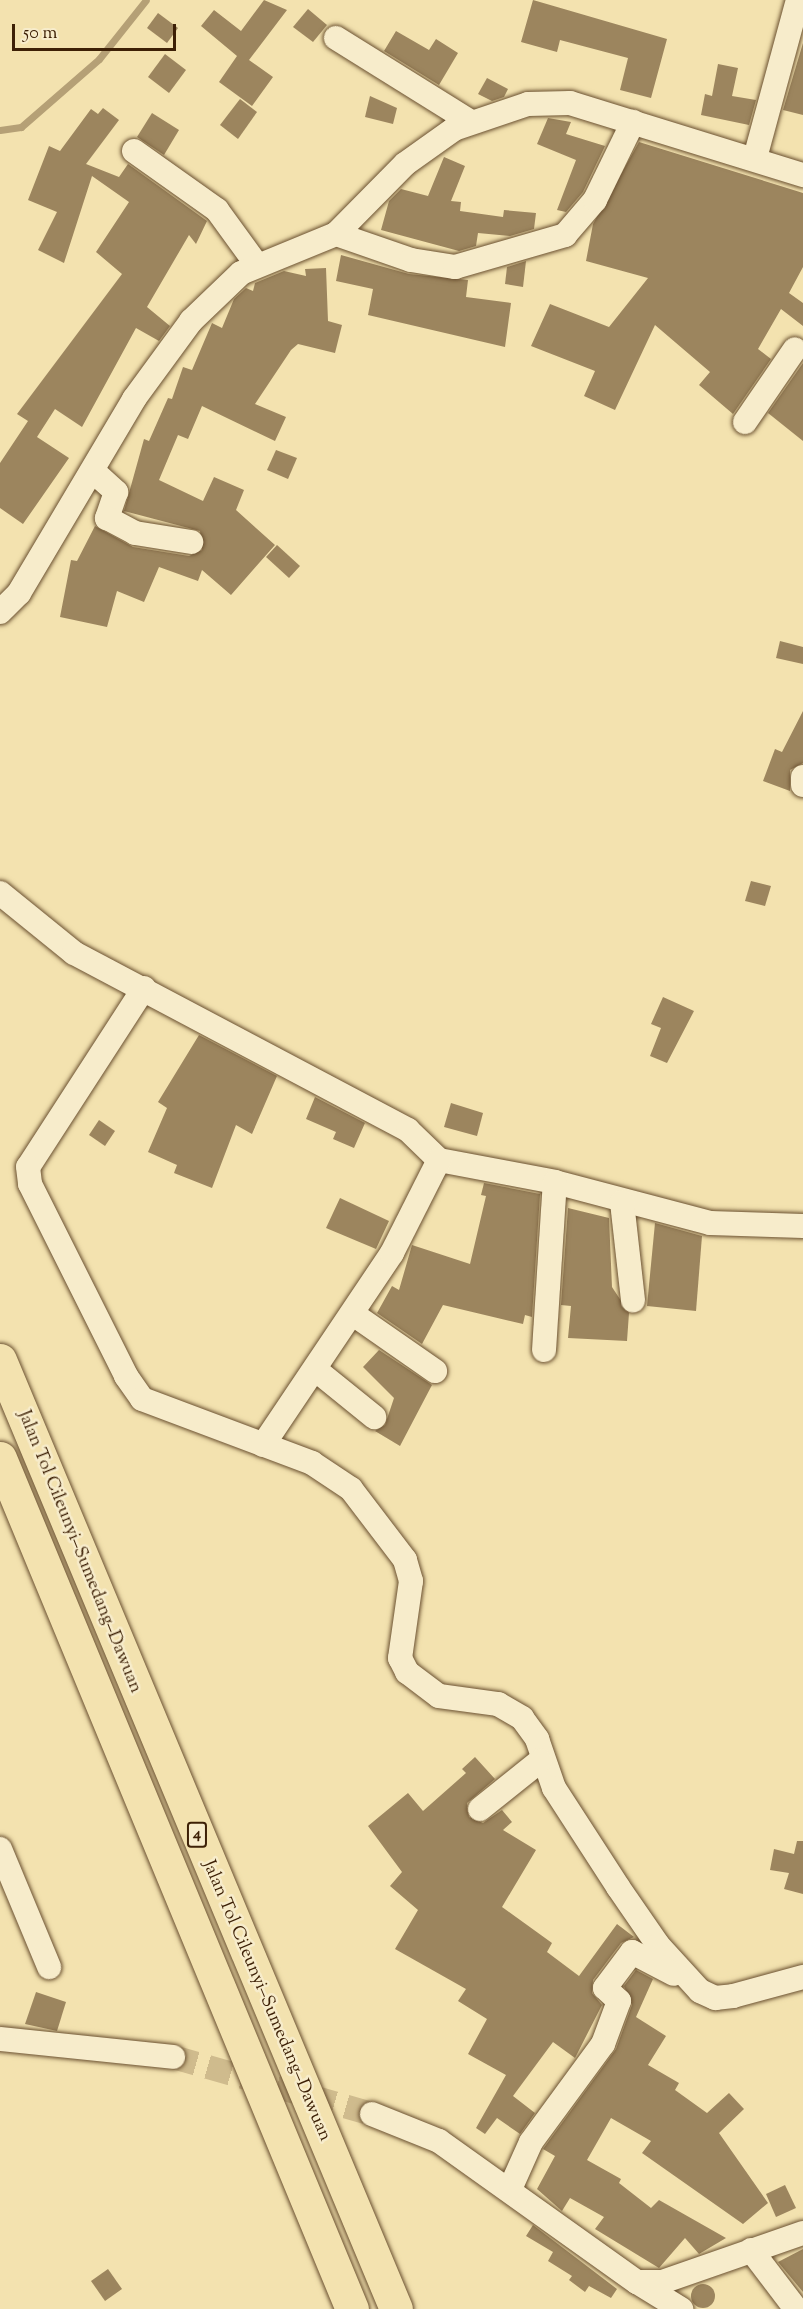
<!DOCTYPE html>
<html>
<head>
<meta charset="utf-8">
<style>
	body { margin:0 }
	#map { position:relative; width:803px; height:2309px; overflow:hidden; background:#f3e2af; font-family:"Sorts Mill Goudy",serif }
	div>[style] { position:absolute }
	.stream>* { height:7px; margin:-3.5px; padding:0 3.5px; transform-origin:3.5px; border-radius:3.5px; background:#b5a076 }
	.building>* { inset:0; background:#9c855e }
	.round { border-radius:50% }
	.minor-tunnel>* { height:24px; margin-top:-12px; transform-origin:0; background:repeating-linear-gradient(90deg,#cfbb8d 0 24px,transparent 0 36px) }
	.roads { filter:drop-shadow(0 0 2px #6a5030) drop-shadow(0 0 2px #6a5030) }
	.minor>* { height:24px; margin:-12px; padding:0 12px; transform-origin:12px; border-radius:12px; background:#f7eccb }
	.highway>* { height:33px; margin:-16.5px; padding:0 16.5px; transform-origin:16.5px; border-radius:16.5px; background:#f3e2af }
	span { translate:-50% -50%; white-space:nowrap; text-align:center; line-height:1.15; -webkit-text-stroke:5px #f7eccb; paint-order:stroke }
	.shield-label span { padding:2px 4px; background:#f7eccb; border:2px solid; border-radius:4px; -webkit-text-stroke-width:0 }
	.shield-label { font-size:16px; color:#3d2006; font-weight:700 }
	.street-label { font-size:18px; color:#3d2006 }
	.scale { position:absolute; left:12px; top:24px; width:164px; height:27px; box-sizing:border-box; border:3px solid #3d2006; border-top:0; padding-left:8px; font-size:18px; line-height:21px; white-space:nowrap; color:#3d2006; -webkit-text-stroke:4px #f7eccb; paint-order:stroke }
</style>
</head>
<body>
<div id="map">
	<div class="stream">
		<div style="left:0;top:130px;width:21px;rotate:-8deg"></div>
		<div style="left:21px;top:127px;width:103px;rotate:-41.1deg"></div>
		<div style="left:99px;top:59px;width:75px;rotate:-51.5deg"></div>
	</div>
	<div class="building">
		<div style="clip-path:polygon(264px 0,287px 10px,249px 60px,273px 77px,252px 106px,219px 82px,237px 56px,201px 26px,214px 10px,241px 31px)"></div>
		<div style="clip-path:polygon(533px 0,667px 39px,651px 98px,620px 90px,628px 58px,560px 40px,557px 52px,521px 42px)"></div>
		<div style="clip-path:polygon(308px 9px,327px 25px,313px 42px,293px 27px)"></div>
		<div style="clip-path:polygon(158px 13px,178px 28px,167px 43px,147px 28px)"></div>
		<div style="clip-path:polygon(396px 31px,429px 50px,436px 39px,458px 53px,439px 85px,384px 51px)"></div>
		<div style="clip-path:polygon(803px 43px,803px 115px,783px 110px)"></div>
		<div style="clip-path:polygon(165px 54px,186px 70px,169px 93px,148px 77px)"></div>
		<div style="clip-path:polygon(718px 64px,738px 68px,732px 96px,756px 100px,749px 125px,701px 115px,705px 94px,712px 96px)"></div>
		<div style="clip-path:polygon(487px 78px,508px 89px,504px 97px,492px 101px,478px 94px)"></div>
		<div style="clip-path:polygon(370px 96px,397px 108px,393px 124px,365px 117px)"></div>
		<div style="clip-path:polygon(240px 99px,257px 112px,238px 139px,220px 125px)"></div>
		<div style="clip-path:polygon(103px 108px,119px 120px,86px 164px,119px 177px,128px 164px,207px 221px,196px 244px,189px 235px,147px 307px,170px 326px,159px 341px,136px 328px,82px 427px,55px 409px,37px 437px,69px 458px,23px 524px,0 508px,0 463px,28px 421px,17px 414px,122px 274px,96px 252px,129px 202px,92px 176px,64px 263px,38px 250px,57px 212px,28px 200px,49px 146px,60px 151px,91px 109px,98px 114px)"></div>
		<div style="clip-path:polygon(152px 113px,179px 130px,164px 155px,137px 137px)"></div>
		<div style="clip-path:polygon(548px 118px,571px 122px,566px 134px,605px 146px,583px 192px,566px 212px,557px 210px,576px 160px,537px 144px)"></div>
		<div style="clip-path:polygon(639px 142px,803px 193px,803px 267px,789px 293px,803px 303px,803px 326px,781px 309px,758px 349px,771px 359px,733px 414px,699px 385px,710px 372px,655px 325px,615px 410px,584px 396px,595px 371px,531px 346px,550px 304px,609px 327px,648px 278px,586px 261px,593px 224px)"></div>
		<div style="clip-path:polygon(444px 157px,465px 166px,451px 201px,461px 202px,460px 211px,503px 217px,504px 210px,536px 213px,534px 229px,510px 236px,478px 233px,476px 246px,459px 251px,381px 230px,389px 201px,401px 189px,428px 196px)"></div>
		<div style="clip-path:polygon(341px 255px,409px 274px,468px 280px,466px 297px,511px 303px,505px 347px,368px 315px,373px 289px,336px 281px)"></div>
		<div style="clip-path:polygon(526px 261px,523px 287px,505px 284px,507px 267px)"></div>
		<div style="clip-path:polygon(326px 268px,328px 321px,342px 325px,335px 353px,298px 344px,291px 350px,255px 404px,286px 417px,275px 441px,202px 406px,188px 439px,178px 435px,159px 480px,203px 501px,214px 477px,244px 490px,236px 510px,275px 545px,231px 595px,202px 570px,198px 581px,159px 567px,144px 602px,117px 591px,107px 627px,60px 617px,71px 560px,77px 561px,95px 526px,133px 547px,189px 556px,202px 550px,200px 531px,124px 511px,144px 439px,149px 441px,168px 398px,172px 399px,183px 367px,192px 370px,212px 323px,222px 328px,234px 299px,246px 288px,253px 291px,255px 283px,284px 271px,306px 276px,305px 269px)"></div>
		<div style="clip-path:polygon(803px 363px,803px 441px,768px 413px)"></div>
		<div style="clip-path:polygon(276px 450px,297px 458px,288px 479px,267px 470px)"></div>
		<div style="clip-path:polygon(277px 545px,300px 566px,289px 578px,266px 557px)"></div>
		<div style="clip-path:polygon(780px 641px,803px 647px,803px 664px,776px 658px)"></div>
		<div style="clip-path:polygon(803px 711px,803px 763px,790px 770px,790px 791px,763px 781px,775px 749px,782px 752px)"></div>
		<div style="clip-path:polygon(751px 881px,771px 886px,765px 906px,745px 901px)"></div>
		<div style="clip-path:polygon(663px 997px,694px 1011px,667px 1063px,650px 1056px,661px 1028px,651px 1024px)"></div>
		<div style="clip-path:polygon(199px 1035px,277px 1076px,252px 1134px,236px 1125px,212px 1188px,174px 1173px,177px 1165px,148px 1152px,167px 1108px,158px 1102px)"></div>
		<div style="clip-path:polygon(315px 1097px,365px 1123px,354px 1148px,333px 1139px,336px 1132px,306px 1119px)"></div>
		<div style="clip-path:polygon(451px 1103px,483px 1113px,477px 1136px,444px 1127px)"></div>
		<div style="clip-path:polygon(99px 1120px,115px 1131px,105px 1146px,89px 1135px)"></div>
		<div style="clip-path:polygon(484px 1183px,540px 1194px,532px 1317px,525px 1315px,523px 1324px,443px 1305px,422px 1344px,377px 1313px,392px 1286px,399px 1290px,412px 1245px,470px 1264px,486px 1196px,481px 1195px)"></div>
		<div style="clip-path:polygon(340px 1198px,389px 1221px,376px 1249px,326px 1228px)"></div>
		<div style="clip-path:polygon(568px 1208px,609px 1218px,612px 1287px,629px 1313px,627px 1341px,568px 1338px,571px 1306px,561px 1305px)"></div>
		<div style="clip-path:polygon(655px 1223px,702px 1236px,696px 1311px,647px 1306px)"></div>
		<div style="clip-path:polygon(379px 1350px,432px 1385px,400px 1446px,375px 1431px,385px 1425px,394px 1398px,363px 1367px)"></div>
		<div style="clip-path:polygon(475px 1757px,495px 1779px,467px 1803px,469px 1817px,483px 1823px,502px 1810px,512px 1822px,503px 1830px,536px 1850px,502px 1907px,552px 1943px,547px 1952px,579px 1976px,617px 1924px,634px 1937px,621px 1943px,593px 1980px,592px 1993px,602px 2005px,575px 2058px,553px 2042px,513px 2096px,535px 2113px,520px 2134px,497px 2118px,485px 2134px,476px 2128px,506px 2075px,468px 2054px,487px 2019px,458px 2001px,466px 1989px,395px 1949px,418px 1910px,390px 1886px,402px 1872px,368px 1826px,408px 1793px,423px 1811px,466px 1773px,462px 1769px)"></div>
		<div style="clip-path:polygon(797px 1841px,803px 1841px,803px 1894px,784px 1889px,789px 1873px,770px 1870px,774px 1849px,794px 1854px)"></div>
		<div style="clip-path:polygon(636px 1970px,653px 1979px,636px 2017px,666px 2036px,648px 2065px,679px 2083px,675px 2090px,707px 2113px,729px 2093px,744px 2109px,719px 2133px,768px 2203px,743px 2224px,642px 2153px,651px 2141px,611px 2118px,587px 2160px,621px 2179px,619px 2183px,651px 2208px,659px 2200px,726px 2238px,699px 2254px,685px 2238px,659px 2268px,595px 2229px,604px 2217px,570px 2198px,562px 2211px,537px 2189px,555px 2156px,543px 2149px,616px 2049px,632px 2005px,624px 1986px)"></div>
		<div style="clip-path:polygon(36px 1992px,66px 2002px,57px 2031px,25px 2024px)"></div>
		<div style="clip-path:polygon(785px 2185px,796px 2208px,776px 2217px,766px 2194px)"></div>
		<div style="clip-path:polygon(533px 2225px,617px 2289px,611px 2298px,589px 2286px,585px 2292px,569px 2280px,572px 2276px,548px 2261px,553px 2252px,526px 2236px)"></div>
		<div style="clip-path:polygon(803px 2249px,803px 2292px,778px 2262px)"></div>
		<div style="clip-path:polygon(108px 2269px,122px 2289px,105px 2301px,91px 2281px)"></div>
		<div class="round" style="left:691px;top:2284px;width:24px;height:24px"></div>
	</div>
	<div class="minor-tunnel">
		<div style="left:173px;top:2057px;width:207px;rotate:16deg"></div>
	</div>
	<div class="roads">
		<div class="minor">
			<div style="left:336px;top:38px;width:159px;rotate:31.9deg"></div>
			<div style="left:134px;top:151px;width:102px;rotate:35.4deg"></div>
			<div style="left:217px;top:210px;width:68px;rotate:54deg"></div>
			<div style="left:755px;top:158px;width:164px;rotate:-74.8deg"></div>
			<div style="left:336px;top:234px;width:79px;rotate:19.1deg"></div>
			<div style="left:411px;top:260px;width:45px;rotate:9deg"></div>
			<div style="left:455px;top:267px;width:115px;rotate:-16.2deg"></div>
			<div style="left:565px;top:235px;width:46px;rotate:-49.4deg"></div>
			<div style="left:595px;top:200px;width:87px;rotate:-64deg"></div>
			<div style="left:745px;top:422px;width:88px;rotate:-55.6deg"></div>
			<div style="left:94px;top:472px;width:30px;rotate:42deg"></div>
			<div style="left:116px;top:492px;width:28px;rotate:109deg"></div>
			<div style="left:107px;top:518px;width:32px;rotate:28deg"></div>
			<div style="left:135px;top:533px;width:57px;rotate:9.1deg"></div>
			<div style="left:0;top:612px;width:27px;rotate:-45deg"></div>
			<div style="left:19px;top:593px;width:226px;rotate:-59.3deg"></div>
			<div style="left:134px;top:399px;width:97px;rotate:-53.8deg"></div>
			<div style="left:191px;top:321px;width:69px;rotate:-43.8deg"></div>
			<div style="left:241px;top:273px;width:103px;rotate:-22.3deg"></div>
			<div style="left:336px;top:234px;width:98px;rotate:-45.4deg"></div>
			<div style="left:405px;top:164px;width:60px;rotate:-35.5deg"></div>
			<div style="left:454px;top:129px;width:78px;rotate:-18.7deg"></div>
			<div style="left:528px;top:104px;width:42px;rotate:-1.4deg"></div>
			<div style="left:570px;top:103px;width:244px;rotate:17.2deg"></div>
			<div style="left:803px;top:777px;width:8px;rotate:90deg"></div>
			<div style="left:0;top:893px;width:95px;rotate:39deg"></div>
			<div style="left:74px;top:953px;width:378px;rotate:27.9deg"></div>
			<div style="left:408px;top:1130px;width:43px;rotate:44.1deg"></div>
			<div style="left:439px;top:1160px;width:118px;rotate:10.7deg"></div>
			<div style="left:555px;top:1182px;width:160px;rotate:14.8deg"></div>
			<div style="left:710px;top:1223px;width:93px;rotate:1.8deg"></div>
			<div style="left:144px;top:988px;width:213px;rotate:122.9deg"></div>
			<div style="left:28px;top:1167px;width:17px;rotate:83deg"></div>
			<div style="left:30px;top:1184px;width:215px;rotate:63.4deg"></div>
			<div style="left:126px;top:1376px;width:28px;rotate:55deg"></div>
			<div style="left:142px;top:1399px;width:182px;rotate:20.6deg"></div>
			<div style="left:312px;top:1463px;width:47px;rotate:33.7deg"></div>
			<div style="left:351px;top:1489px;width:89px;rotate:52.7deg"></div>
			<div style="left:405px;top:1560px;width:22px;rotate:74deg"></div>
			<div style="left:411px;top:1581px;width:78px;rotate:98.1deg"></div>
			<div style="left:400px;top:1658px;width:16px;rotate:63deg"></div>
			<div style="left:407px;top:1672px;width:40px;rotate:37deg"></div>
			<div style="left:439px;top:1696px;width:60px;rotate:7.7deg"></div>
			<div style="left:498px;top:1704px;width:28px;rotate:30deg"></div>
			<div style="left:522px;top:1718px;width:26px;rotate:54deg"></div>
			<div style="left:537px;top:1739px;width:52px;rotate:70.9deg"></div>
			<div style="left:554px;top:1788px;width:118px;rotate:57.1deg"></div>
			<div style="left:618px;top:1887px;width:70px;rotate:55.4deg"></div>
			<div style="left:658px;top:1945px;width:62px;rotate:47.6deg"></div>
			<div style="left:700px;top:1991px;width:17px;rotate:25deg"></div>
			<div style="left:715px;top:1998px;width:18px;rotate:-6deg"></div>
			<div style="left:733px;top:1996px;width:73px;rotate:-15.2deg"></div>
			<div style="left:622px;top:1202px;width:99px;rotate:83.6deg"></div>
			<div style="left:353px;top:1314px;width:100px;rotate:34.8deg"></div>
			<div style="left:544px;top:1350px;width:168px;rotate:-86.3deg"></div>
			<div style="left:316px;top:1370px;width:75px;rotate:39deg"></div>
			<div style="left:263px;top:1445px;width:231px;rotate:-56.1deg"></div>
			<div style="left:392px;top:1253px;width:104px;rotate:-63.2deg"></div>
			<div style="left:480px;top:1809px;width:77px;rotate:-38.7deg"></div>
			<div style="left:0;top:1849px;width:128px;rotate:67.4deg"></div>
			<div style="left:0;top:2039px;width:174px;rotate:5.9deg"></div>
			<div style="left:372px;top:2114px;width:72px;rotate:21.9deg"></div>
			<div style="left:439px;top:2141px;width:243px;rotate:35.5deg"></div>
			<div style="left:637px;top:2282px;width:25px"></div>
			<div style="left:662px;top:2282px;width:149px;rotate:-19.2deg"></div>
			<div style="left:510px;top:2189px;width:51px;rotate:-65.9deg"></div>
			<div style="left:531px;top:2142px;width:122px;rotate:-53.7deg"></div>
			<div style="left:603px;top:2044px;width:46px;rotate:-69.6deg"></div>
			<div style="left:619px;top:2001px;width:19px;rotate:-137deg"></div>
			<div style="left:605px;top:1988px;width:45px;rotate:-53.1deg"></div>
			<div style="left:632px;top:1952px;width:47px;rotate:27.6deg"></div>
			<div style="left:751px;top:2250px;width:74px;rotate:52.7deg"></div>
			<div style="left:637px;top:2282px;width:52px;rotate:31.5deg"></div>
		</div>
		<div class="highway">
			<div style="left:0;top:1360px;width:1028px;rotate:67.35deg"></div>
			<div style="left:0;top:1458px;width:921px;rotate:67.53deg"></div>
		</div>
	</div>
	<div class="shield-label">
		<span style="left:197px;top:1835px">4</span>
	</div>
	<div class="street-label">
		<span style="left:79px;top:1552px;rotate:68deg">Jalan Tol Cileunyi–Sumedang–Dawuan</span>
		<span style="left:266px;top:2001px;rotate:67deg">Jalan Tol Cileunyi–Sumedang–Dawuan</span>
	</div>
	<div class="scale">50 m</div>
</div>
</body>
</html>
